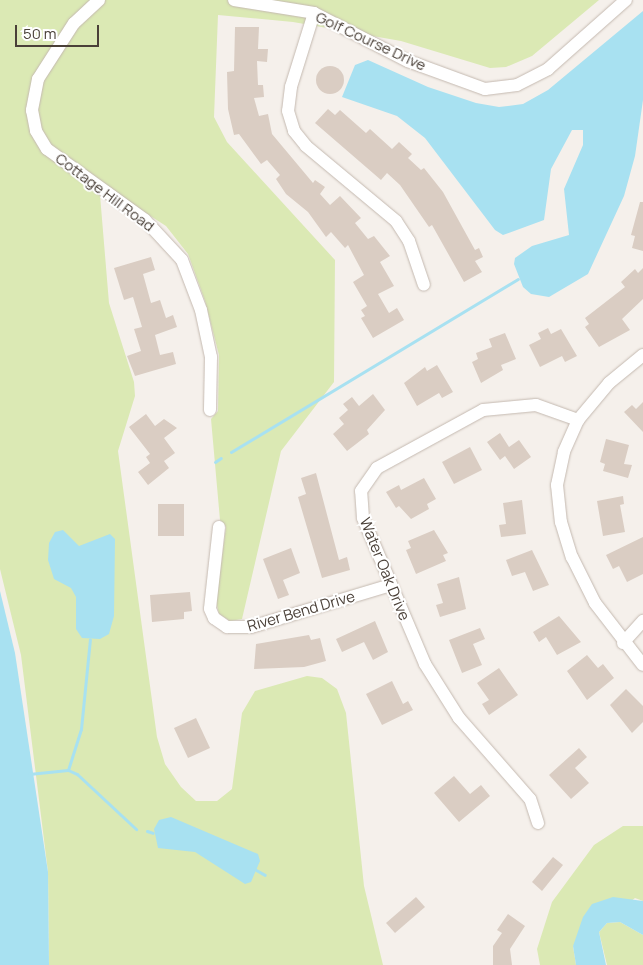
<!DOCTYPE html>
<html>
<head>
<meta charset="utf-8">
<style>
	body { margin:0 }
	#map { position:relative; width:643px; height:965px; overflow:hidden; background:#f5f0eb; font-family:Manrope,sans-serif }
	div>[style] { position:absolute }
	.green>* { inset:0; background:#dbe9b4 }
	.water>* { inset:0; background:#a8e1f1 }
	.stream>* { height:3px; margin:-1.5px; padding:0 1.5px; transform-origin:1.5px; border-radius:1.5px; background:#a8e1f1 }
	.building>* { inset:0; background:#dacdc3 }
	.round { border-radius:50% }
	.roads { filter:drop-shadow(0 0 1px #c4b9b0) drop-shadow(0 0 1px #c4b9b0) }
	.minor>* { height:12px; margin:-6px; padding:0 6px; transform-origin:6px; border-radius:6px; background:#fff }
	span { translate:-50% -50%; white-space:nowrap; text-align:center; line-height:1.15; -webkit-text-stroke:4px #fff; paint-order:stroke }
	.street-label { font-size:15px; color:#4a4038 }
	.scale { position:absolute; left:15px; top:25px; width:84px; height:22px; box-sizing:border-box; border:2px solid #4a4038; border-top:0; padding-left:6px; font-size:15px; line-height:18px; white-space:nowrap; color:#4a4038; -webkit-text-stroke:4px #fff; paint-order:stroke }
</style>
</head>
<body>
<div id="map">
	<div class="green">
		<div style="clip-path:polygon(0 0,599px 0,532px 56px,506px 67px,490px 68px,401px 41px,293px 22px,218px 15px,214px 117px,227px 142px,335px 260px,334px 382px,281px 451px,242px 619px,230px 621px,219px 614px,216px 601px,226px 527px,220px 520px,211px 419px,218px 411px,219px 355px,205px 301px,188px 254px,166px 226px,99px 183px,109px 303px,134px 382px,135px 396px,118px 451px,157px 737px,165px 764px,181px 787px,196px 801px,217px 801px,232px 789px,242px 713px,255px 691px,307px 676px,322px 678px,337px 689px,346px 713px,364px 886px,383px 965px,49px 965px,48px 872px,21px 655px,0 569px)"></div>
		<div style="clip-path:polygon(623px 826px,643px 826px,643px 901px,635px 898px,573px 946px,576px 965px,540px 965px,537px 949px,552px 902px,594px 845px)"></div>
		<div style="clip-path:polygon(620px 922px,643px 935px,643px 965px,607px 965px,599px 932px,607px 923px)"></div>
	</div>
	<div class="water">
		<div style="clip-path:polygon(643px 11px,643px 100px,635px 156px,624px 196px,588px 274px,549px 297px,531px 294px,523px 287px,514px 264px,515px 258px,532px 246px,569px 235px,564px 189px,583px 145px,583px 130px,572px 130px,551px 169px,544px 220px,503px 235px,495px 230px,425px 138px,397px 116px,342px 97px,355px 65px,368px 60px,428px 87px,476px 103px,499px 107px,523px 104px,548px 90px)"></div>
		<div style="clip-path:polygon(63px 530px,79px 546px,110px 534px,115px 539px,114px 616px,109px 634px,100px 639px,82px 638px,76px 629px,76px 597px,71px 588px,54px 579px,48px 560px,49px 543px,55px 532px)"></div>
		<div style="clip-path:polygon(0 591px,15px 653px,48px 872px,49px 965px,0 965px)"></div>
		<div style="clip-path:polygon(171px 817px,258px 854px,260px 861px,251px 882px,245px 884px,195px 852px,158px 848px,154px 829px,159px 820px)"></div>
		<div style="clip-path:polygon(613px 897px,643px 901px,643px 935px,620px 922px,607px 923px,599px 932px,606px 965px,576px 965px,573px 946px,583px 917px,592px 904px)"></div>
	</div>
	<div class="stream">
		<div style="left:231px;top:452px;width:335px;rotate:-31.1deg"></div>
		<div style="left:215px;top:462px;width:7px;rotate:-34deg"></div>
		<div style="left:68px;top:770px;width:43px;rotate:-72.4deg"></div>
		<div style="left:81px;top:729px;width:90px;rotate:-84.3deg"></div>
		<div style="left:29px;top:774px;width:39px;rotate:-6deg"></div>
		<div style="left:68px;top:770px;width:10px;rotate:24deg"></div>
		<div style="left:77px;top:774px;width:81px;rotate:43deg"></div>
		<div style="left:147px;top:831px;width:6px;rotate:18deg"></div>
		<div style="left:256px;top:870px;width:10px;rotate:29deg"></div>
	</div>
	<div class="building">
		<div style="clip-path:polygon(235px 27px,259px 27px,258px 49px,268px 49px,267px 62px,257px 61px,258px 85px,263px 85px,264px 97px,254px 98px,259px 116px,268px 114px,272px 134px,313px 183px,315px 180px,325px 187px,320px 194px,330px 205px,340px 196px,361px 218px,355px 223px,368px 239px,374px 236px,390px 256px,380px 262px,394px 286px,378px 294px,389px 313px,397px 308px,404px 320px,373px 338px,361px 318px,365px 316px,361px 310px,367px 306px,353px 282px,364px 275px,348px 245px,345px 248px,331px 232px,326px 237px,308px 212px,286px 194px,276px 179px,280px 175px,267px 160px,261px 164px,239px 134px,234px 135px,228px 109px,227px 72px,234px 71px)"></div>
		<div class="round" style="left:316px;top:66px;width:28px;height:28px"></div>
		<div style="clip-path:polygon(328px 109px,335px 115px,340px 110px,366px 133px,370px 129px,392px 149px,399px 142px,412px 154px,408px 158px,421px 170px,424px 168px,443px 192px,475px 250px,479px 248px,483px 257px,475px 261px,482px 272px,464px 282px,432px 225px,429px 227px,400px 185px,387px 173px,381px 180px,315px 123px)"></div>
		<div style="clip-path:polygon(640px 202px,643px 202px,643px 251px,632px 248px,635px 236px,631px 235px)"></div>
		<div style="clip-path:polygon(151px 257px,155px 270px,143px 274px,151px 303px,160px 300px,166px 318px,173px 315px,177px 327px,155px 335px,160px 355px,173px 352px,176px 364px,135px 376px,127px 356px,141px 351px,134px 329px,142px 327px,133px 297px,124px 300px,114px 268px)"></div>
		<div style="clip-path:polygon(643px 268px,643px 299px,622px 319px,630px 330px,599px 347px,585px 327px,589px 324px,585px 318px,625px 287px,621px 282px,635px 269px,638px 273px)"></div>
		<div style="clip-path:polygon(548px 328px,551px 334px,561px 329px,577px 356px,565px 362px,562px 356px,540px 367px,529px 345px,541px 339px,538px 333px)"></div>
		<div style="clip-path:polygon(505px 333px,516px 359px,501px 365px,503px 370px,481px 383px,472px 362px,478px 359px,476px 353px,492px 347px,489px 339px)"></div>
		<div style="clip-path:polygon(437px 365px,453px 392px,442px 398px,439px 393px,417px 406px,404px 383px,425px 367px,427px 371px)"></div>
		<div style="clip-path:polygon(373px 394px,385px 410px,367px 430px,369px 434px,347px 451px,333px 434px,344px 424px,339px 418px,348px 410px,343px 404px,352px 397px,359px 406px)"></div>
		<div style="clip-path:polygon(643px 402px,643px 432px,624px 412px,632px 405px,636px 409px)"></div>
		<div style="clip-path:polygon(146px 414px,155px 426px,164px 419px,177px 428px,164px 438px,175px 453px,164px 461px,169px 468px,148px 485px,138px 472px,150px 463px,146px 457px,150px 454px,129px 427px)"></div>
		<div style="clip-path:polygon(500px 433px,509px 447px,519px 440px,531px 457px,514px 469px,505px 456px,500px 460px,487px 442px)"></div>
		<div style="clip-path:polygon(606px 439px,629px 445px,624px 464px,632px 465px,628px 478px,603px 471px,605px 464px,600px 462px)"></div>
		<div style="clip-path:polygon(470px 447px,482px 470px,454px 484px,442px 462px)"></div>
		<div style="clip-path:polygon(316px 473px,339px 560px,347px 557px,350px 570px,322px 578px,298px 497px,306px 494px,301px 478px)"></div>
		<div style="clip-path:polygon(424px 478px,436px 499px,427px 504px,429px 509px,411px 519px,399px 506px,396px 508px,386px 492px,399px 485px,401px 490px)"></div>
		<div style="clip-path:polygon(623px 496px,624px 504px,620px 505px,625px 532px,603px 536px,597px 501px)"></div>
		<div style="clip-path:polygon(522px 500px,526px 534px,501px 537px,499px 525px,506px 524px,503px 503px)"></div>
		<div style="clip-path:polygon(158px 504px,184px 504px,184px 536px,158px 536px)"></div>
		<div style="clip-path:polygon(434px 530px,448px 553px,443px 555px,446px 561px,416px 574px,406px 550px,411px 548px,408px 541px)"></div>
		<div style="clip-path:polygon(643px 537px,643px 574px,627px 582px,619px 566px,613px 569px,606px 555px)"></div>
		<div style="clip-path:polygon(291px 548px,300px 573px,283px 580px,289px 595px,278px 599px,263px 559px)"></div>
		<div style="clip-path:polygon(532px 550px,549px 585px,533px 591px,525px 572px,512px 576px,506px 560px)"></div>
		<div style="clip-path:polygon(459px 577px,466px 609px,440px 617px,436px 605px,443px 603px,437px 584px)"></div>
		<div style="clip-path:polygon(190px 592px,192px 611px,184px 612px,184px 619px,152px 622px,150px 595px)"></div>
		<div style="clip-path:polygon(559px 616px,581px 642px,557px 655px,546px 637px,539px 642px,533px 632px)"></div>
		<div style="clip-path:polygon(375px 621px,388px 652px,373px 660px,364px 642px,342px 652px,336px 639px)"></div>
		<div style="clip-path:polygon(480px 628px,485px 639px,473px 644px,482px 665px,462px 673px,449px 640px)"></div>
		<div style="clip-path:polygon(309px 635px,311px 640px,320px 638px,326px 661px,304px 667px,254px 669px,256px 644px)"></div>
		<div style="clip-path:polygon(587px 655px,598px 668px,603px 664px,614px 678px,587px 700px,567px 671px)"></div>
		<div style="clip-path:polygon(499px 668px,518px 695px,489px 715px,482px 704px,489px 700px,477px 683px)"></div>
		<div style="clip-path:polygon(392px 681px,403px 704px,408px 701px,413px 710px,382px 725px,366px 694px)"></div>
		<div style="clip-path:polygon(626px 689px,643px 706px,643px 722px,632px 733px,610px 705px)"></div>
		<div style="clip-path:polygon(196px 718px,210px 748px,188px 758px,174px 728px)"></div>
		<div style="clip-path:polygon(579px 748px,587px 757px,575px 768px,589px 783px,571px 799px,549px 775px)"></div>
		<div style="clip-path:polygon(454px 776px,470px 794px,481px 785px,490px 796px,459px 822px,434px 793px)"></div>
		<div style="clip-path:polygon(553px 857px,563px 865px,542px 891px,532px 882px)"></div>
		<div style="clip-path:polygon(416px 897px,425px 907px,395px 933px,386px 923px)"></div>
		<div style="clip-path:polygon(508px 914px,525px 926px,510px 949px,512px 965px,493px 965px,493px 946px,502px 933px,497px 930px)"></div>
	</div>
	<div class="roads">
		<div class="minor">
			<div style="left:99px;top:0;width:34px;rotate:137deg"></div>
			<div style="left:74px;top:23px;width:67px;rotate:122.7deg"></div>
			<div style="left:38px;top:79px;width:32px;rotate:101deg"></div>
			<div style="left:32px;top:110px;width:21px;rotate:79deg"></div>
			<div style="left:36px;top:131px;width:21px;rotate:59deg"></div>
			<div style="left:47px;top:149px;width:121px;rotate:35.9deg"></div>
			<div style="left:145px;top:220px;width:54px;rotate:47.2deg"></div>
			<div style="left:182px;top:260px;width:53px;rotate:69.2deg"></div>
			<div style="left:201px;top:310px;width:48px;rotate:78deg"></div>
			<div style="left:211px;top:357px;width:53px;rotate:91.1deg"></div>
			<div style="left:234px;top:0;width:81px;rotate:9.2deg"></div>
			<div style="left:314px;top:13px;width:106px;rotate:27.1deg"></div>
			<div style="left:408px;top:61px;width:82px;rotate:20deg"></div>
			<div style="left:485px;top:89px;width:32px;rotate:-7deg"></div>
			<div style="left:517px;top:85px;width:35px;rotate:-27deg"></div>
			<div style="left:548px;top:69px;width:104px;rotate:-41.5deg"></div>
			<div style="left:314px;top:13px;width:77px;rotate:107.3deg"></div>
			<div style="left:291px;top:87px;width:24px;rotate:97deg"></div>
			<div style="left:288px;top:111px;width:21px;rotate:73deg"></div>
			<div style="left:294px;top:131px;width:19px;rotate:51deg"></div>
			<div style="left:306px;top:146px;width:117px;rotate:39.8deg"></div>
			<div style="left:396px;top:221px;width:24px;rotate:57deg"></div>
			<div style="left:409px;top:241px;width:46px;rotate:71.2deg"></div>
			<div style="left:643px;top:355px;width:44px;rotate:140.5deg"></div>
			<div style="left:609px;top:383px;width:48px;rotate:130deg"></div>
			<div style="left:578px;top:420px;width:35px;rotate:114deg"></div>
			<div style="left:564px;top:452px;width:34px;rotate:102deg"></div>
			<div style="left:557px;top:485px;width:37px;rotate:84deg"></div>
			<div style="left:561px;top:522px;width:37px;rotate:73deg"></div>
			<div style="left:572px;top:557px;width:51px;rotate:63.4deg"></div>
			<div style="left:595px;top:603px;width:78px;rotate:52.3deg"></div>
			<div style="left:219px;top:527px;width:82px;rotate:96.3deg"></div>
			<div style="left:210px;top:609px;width:10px;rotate:66deg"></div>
			<div style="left:214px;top:618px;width:16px;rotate:35deg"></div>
			<div style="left:227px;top:627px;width:24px"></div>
			<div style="left:251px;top:627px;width:146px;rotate:-16.7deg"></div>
			<div style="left:623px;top:643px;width:30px;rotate:-48deg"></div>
			<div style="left:538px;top:823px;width:25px;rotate:-108deg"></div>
			<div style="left:530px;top:799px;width:108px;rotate:-131.2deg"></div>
			<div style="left:459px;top:718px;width:64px;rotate:-122.2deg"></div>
			<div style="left:425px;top:664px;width:159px;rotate:-113deg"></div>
			<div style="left:363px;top:518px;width:27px;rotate:-94deg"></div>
			<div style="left:361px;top:491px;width:28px;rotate:-55deg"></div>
			<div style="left:377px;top:468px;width:121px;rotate:-28.7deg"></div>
			<div style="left:483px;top:410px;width:53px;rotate:-5.4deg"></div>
			<div style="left:536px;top:405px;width:45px;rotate:19.7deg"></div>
		</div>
	</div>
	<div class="street-label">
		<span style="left:371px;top:41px;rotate:25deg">Golf Course Drive</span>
		<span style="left:105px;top:192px;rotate:37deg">Cottage Hill Road</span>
		<span style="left:385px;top:569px;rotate:68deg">Water Oak Drive</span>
		<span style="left:301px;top:611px;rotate:-16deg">River Bend Drive</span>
	</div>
	<div class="scale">50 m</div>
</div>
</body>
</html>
